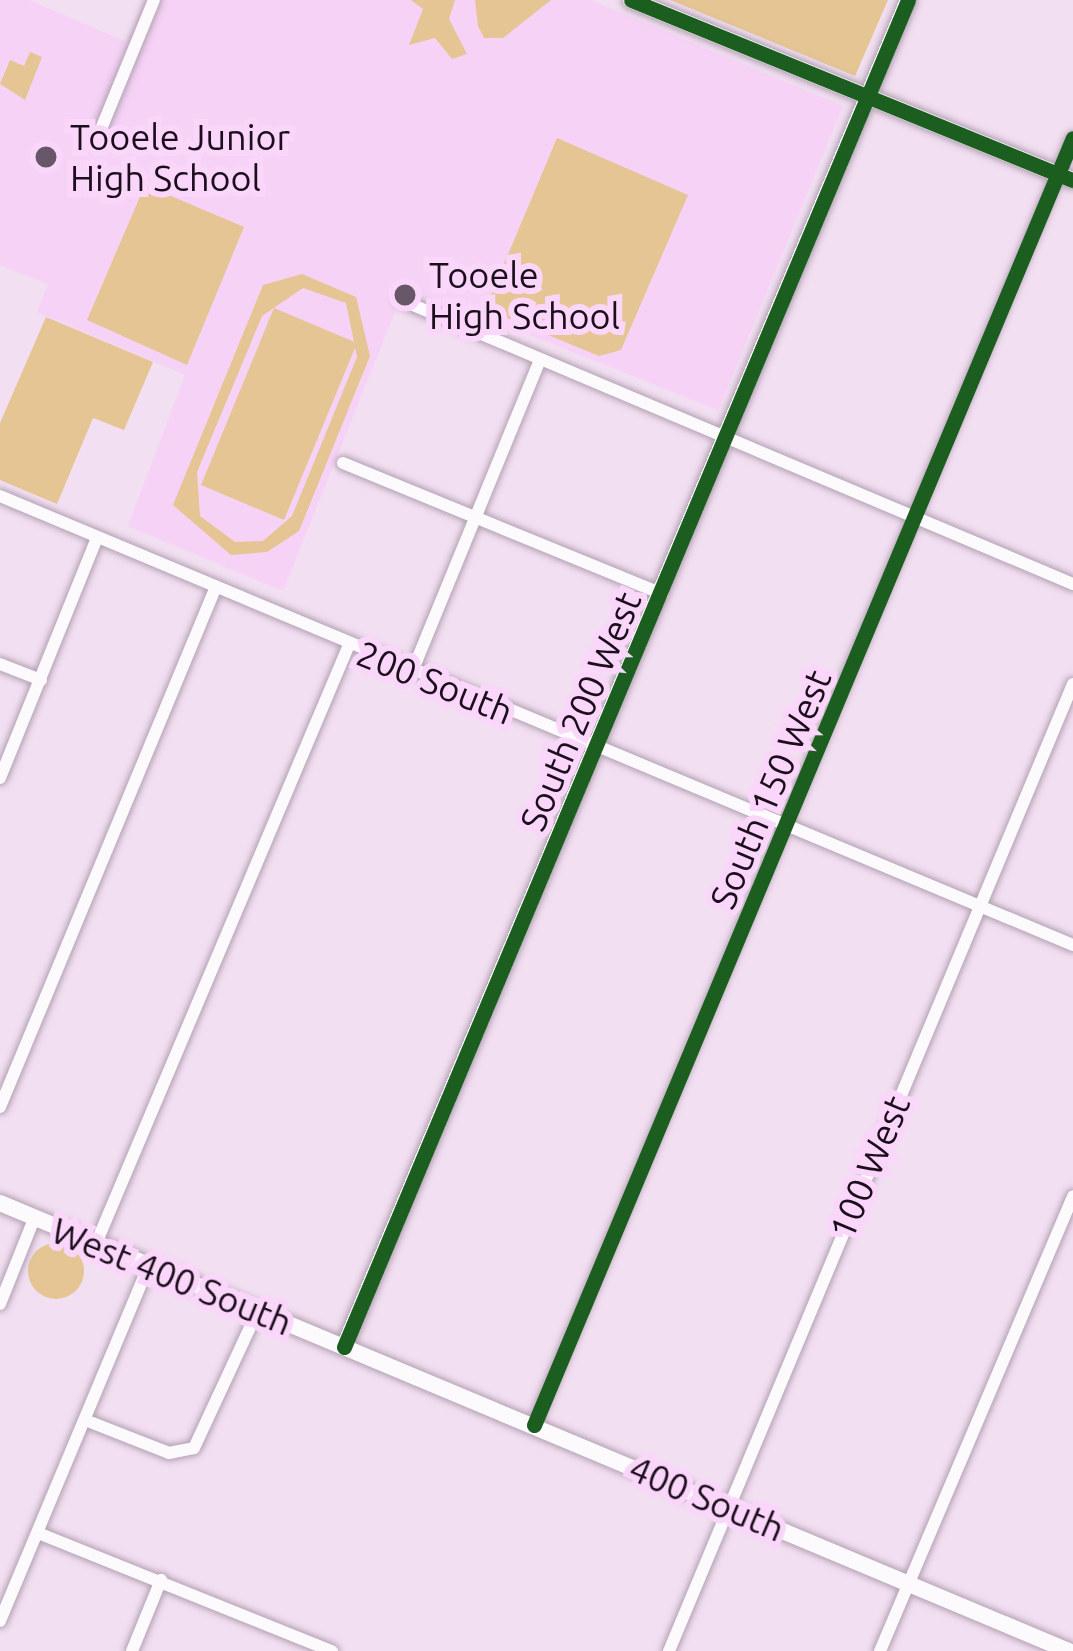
<!DOCTYPE html>
<html>
<head>
<meta charset="utf-8">
<style>
	body { margin:0 }
	#map { position:relative; width:1073px; height:1651px; overflow:hidden; background:#f2dff2; font-family:Ubuntu,sans-serif }
	div>[style] { position:absolute }
	.built>* { inset:0; background:#f6d2f6 }
	.green>* { inset:0; background:#e5c594 }
	.round { border-radius:50% }
	.roads { filter:drop-shadow(0 0 3px #b2a2b2) drop-shadow(0 0 3px #b2a2b2) }
	.street>* { height:12px; margin:-6px; padding:0 6px; transform-origin:6px; border-radius:6px; background:#fdfafd }
	.secondary>* { height:16px; margin:-8px; padding:0 8px; transform-origin:8px; border-radius:8px; background:#fdfafd }
	.cycleway>* { height:15px; margin:-7.5px; padding:0 7.5px; transform-origin:7.5px; border-radius:7.5px; background:#1b5e20 }
	.dots>* { width:33px; height:33px; translate:-50% -50%; box-sizing:border-box; border:6px solid #fad7fa; border-radius:50% }
	span { translate:-50% -50%; white-space:nowrap; text-align:center; line-height:1.15; -webkit-text-stroke:12px #fad7fa; paint-order:stroke }
	.poi-label { font-size:36px; color:#1d0e1d }
	.left { translate:0 -50%; text-align:left }
	.street-label { font-size:36px; color:#1d0e1d }
</style>
</head>
<body>
<div id="map">
	<div class="built">
		<div style="clip-path:polygon(0 0,29px 0,127px 42px,145px 0,591px 0,843px 106px,718px 410px,475px 313px,457px 331px,397px 307px,283px 591px,128px 526px,185px 375px,37px 312px,48px 284px,0 265px)"></div>
	</div>
	<div class="green">
		<div style="clip-path:polygon(411px 0,455px 0,449px 19px,467px 54px,452px 59px,435px 38px,409px 45px,423px 9px)"></div>
		<div style="clip-path:polygon(551px 0,503px 38px,484px 38px,478px 26px,475px 0)"></div>
		<div style="clip-path:polygon(670px 0,888px 0,855px 76px)"></div>
		<div style="clip-path:polygon(30px 52px,42px 57px,25px 100px,0 84px,10px 60px,24px 66px)"></div>
		<div style="clip-path:polygon(557px 138px,688px 195px,621px 350px,599px 356px,485px 309px)"></div>
		<div style="clip-path:polygon(145px 185px,244px 227px,187px 365px,87px 320px)"></div>
		<div style="clip-path:polygon(evenodd,302px 274px,356px 297px,370px 356px,299px 531px,267px 552px,231px 555px,173px 505px,263px 285px,302px 274px,303px 288px,346px 303px,357px 357px,292px 516px,263px 541px,235px 542px,200px 516px,197px 472px,262px 316px,303px 288px)"></div>
		<div style="clip-path:polygon(274px 308px,357px 343px,284px 520px,201px 485px)"></div>
		<div style="clip-path:polygon(46px 317px,153px 362px,124px 430px,93px 418px,57px 504px,0 480px,0 423px)"></div>
		<div class="round" style="left:28px;top:1243px;width:56px;height:56px"></div>
	</div>
	<div class="roads">
		<div class="street">
			<div style="left:99px;top:134px;width:145px;rotate:-67.7deg"></div>
			<div style="left:401px;top:300px;width:730px;rotate:22.91deg"></div>
			<div style="left:343px;top:463px;width:345px;rotate:22.3deg"></div>
			<div style="left:0;top:496px;width:1163px;rotate:22.71deg"></div>
			<div style="left:0;top:664px;width:44px;rotate:21.3deg"></div>
			<div style="left:412px;top:672px;width:335px;rotate:-67.7deg"></div>
			<div style="left:0;top:778px;width:259px;rotate:-68deg"></div>
			<div style="left:0;top:1107px;width:561px;rotate:-67.46deg"></div>
			<div style="left:95px;top:1246px;width:650px;rotate:-67.1deg"></div>
			<div style="left:0;top:1304px;width:92px;rotate:-68.2deg"></div>
			<div style="left:85px;top:1420px;width:90px;rotate:21.4deg"></div>
			<div style="left:169px;top:1453px;width:25px;rotate:-11deg"></div>
			<div style="left:194px;top:1448px;width:150px;rotate:-65.1deg"></div>
			<div style="left:534px;top:1425px;width:1395px;rotate:-67.28deg"></div>
			<div style="left:38px;top:1533px;width:317px;rotate:21.9deg"></div>
			<div style="left:0;top:1621px;width:384px;rotate:-67.3deg"></div>
			<div style="left:132px;top:1651px;width:77px;rotate:-67.8deg"></div>
			<div style="left:669px;top:1651px;width:1048px;rotate:-67.33deg"></div>
			<div style="left:880px;top:1651px;width:494px;rotate:-67deg"></div>
		</div>
		<div class="secondary">
			<div style="left:631px;top:0;width:477px;rotate:22.2deg"></div>
			<div style="left:0;top:1203px;width:1159px;rotate:22.74deg"></div>
			<div style="left:344px;top:1347px;width:1460px;rotate:-67.28deg"></div>
		</div>
	</div>
	<div class="cycleway">
		<div style="left:631px;top:0;width:477px;rotate:22.2deg"></div>
		<div style="left:344px;top:1347px;width:1460px;rotate:-67.28deg"></div>
		<div style="left:534px;top:1425px;width:1395px;rotate:-67.28deg"></div>
	</div>
	<div class="dots">
		<div style="left:46px;top:157px;background:#685768"></div>
		<div style="left:405px;top:295px;background:#685768"></div>
	</div>
	<div class="poi-label">
		<span class="left" style="left:70px;top:157px">Tooele Junior<br>High School</span>
		<span class="left" style="left:429px;top:295px">Tooele<br>High School</span>
	</div>
	<div class="street-label">
		<span style="left:435px;top:682px;rotate:22deg">200 South</span>
		<span style="left:580px;top:711px;rotate:-67deg">South 200 West</span>
		<span style="left:770px;top:789px;rotate:-67deg">South 150 West</span>
		<span style="left:869px;top:1167px;rotate:-67deg">100 West</span>
		<span style="left:172px;top:1276px;rotate:22deg">West 400 South</span>
		<span style="left:707px;top:1498px;rotate:23deg">400 South</span>
	</div>
</div>
</body>
</html>
